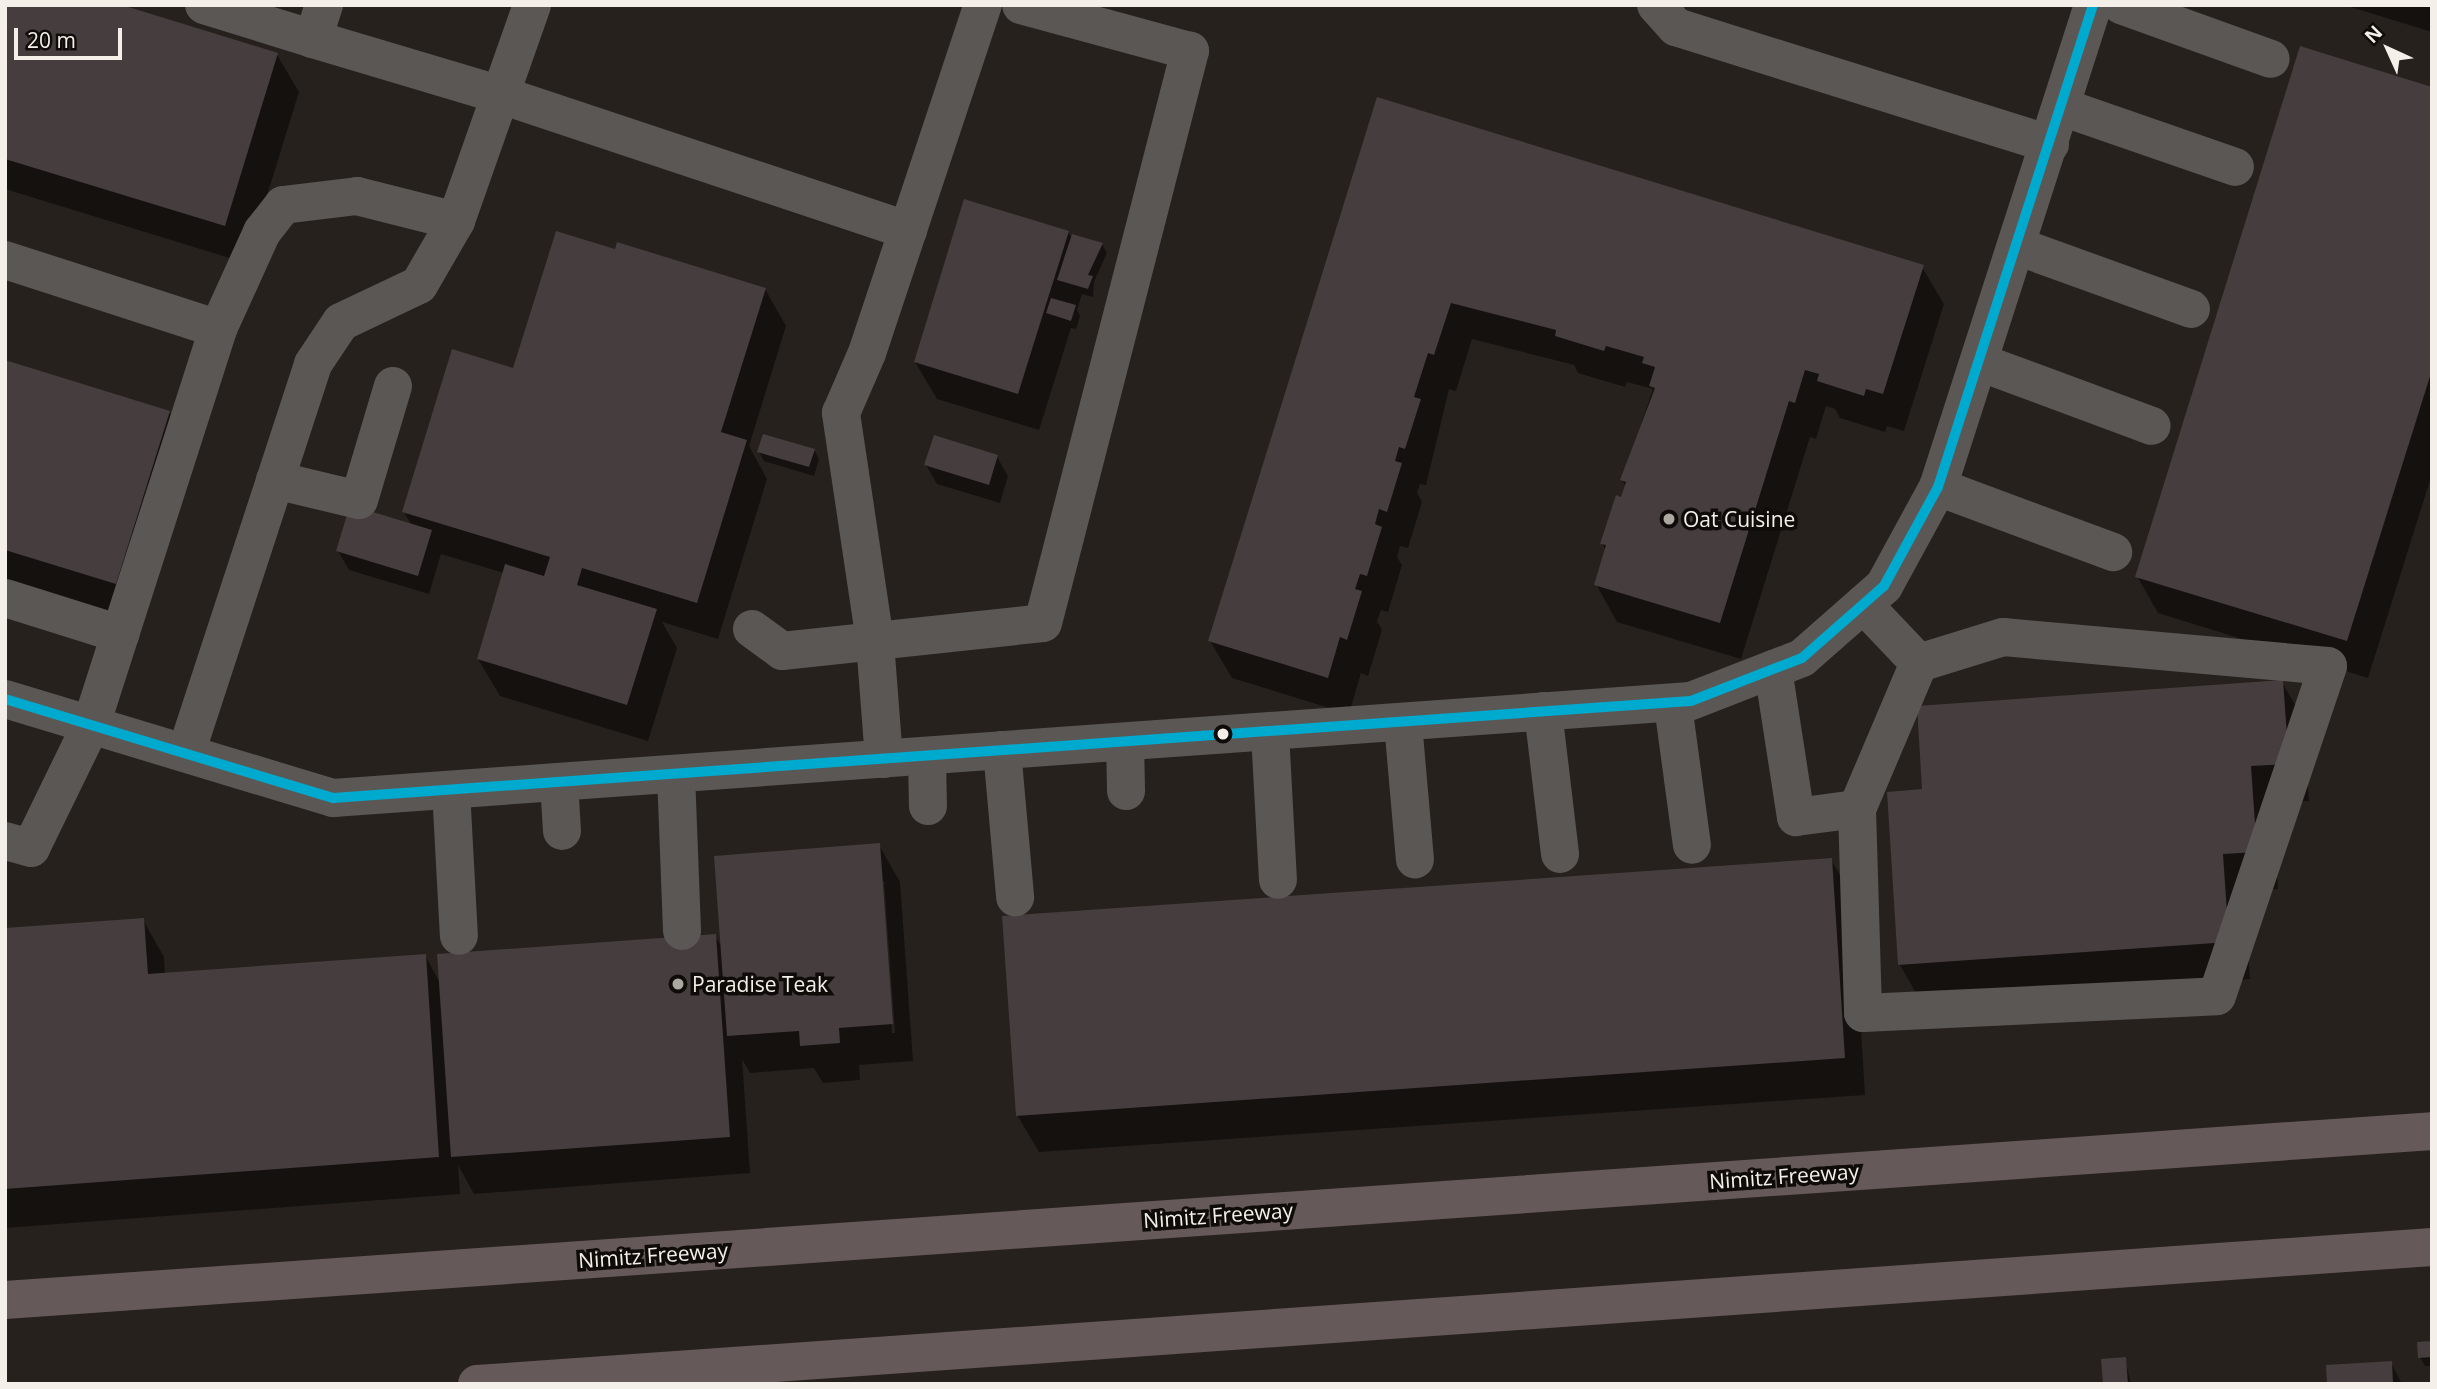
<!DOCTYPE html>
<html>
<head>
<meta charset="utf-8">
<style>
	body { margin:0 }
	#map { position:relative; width:2437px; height:1389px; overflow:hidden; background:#26211d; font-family:"Open Sans",sans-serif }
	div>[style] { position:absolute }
	.shadow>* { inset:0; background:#0007 }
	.building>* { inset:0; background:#453d3e }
	.minor>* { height:38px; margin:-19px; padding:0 19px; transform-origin:19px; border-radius:19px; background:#5b5754 }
	.highway>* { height:38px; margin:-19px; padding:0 19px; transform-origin:19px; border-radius:19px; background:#665959 }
	.bus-1>* { height:10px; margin:-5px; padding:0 5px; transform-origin:5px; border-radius:5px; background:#00a9ce }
	.dots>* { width:19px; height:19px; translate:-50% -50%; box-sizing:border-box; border:4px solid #0f0b08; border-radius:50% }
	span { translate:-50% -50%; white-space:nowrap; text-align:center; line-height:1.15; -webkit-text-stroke:7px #0f0b08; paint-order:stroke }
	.poi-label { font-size:21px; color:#f5efe9 }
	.left { translate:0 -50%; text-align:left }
	.street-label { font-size:21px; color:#f5efe9 }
	.frame { position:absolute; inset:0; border:7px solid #f5efe9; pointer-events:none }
	.north { position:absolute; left:2353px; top:14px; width:70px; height:70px; -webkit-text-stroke:5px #0f0b08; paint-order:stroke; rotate:315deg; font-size:19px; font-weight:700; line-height:28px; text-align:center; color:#f5efe9 }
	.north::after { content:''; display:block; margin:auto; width:24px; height:32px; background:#f5efe9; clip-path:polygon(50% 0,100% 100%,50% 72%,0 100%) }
	.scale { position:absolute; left:14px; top:28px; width:108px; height:32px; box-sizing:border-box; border:4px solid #f5efe9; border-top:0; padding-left:9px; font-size:21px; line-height:24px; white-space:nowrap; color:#f5efe9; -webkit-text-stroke:5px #0f0b08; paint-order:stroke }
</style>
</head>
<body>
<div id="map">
	<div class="shadow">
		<div style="clip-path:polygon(5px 5px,277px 55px,299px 92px,246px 263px,5px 189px)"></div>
		<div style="clip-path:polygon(2344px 5px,2432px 5px,2432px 32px)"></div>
		<div style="clip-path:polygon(2432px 89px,2432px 474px,2368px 678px,2158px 613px,2137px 576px)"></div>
		<div style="clip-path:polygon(1378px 100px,1922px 267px,1944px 304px,1904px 431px,1887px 426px,1885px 432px,1840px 418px,1835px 409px,1826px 406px,1816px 439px,1810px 437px,1741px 659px,1617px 622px,1596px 584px,1606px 551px,1602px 543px,1623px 499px,1626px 487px,1622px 480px,1653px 389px,1627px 382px,1625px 387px,1578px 373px,1574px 365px,1472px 339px,1456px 391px,1449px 389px,1426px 485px,1420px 484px,1417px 493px,1422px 502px,1408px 548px,1400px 546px,1397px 557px,1402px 565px,1388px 612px,1381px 610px,1377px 621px,1382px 630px,1368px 676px,1361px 673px,1349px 714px,1232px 678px,1210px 641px)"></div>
		<div style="clip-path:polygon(1068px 232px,1072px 239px,1102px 244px,1107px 253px,1094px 282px,1093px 297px,1082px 294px,1077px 310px,1080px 316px,1076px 329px,1071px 328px,1039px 430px,937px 399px,915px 362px)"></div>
		<div style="clip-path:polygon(616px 251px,765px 289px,786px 326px,749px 446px,767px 479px,718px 639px,662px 622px,677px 648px,648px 741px,500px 696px,478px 659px,504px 573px,441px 554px,429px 594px,349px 570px,338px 551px,412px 526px,404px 512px)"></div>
		<div style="clip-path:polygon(5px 362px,169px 412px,190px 449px,137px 620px,5px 580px)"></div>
		<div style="clip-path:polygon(814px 450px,819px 459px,814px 476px,764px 461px,759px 452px)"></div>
		<div style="clip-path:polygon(997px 457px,1008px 476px,1000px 503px,937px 484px,926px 465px)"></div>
		<div style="clip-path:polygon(2282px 682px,2303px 719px,2309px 801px,2272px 803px,2278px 889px,2244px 891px,2250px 979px,1921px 1002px,1900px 965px,1888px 793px,1924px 791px)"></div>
		<div style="clip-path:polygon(evenodd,879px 845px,900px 882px,913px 1061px,859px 1065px,860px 1080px,823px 1083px,814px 1068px,750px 1073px,742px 1059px,750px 1173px,474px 1194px,458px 1165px,460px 1194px,5px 1228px,5px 930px,143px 920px,164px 957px,165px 974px,425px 955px,440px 983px,715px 936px,723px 949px,879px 845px,881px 881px,884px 881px,895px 1033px,892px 1033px,881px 881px)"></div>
		<div style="clip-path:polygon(1831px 860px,1853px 897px,1865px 1095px,1039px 1152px,1017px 1115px)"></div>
		<div style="clip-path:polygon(2432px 1342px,2432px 1366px,2425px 1366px,2420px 1357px)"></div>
		<div style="clip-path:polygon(2125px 1359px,2131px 1384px,2105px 1384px)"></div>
		<div style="clip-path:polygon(2391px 1363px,2402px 1384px,2329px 1384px)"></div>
	</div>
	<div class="building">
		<div style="clip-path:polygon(5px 5px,122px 5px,278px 53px,225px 226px,5px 159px)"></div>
		<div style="clip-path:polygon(2300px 46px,2432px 87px,2432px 370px,2347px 641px,2135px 577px)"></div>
		<div style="clip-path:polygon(1377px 97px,1924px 265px,1883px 394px,1866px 389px,1864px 396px,1817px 381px,1819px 374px,1805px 370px,1795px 403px,1789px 401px,1720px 623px,1594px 585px,1606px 545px,1600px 544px,1616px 495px,1621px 497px,1626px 482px,1620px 480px,1655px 388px,1649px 386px,1655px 367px,1642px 363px,1644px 357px,1606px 346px,1604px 351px,1555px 336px,1556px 330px,1451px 303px,1434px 355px,1428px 353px,1414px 397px,1421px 399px,1405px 449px,1399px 447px,1395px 461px,1402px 463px,1387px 512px,1379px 509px,1375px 524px,1382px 527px,1367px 576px,1360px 574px,1355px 589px,1362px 591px,1347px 640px,1340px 637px,1328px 678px,1208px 641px)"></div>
		<div style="clip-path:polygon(964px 199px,1069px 231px,1018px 394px,914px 362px)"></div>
		<div style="clip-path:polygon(556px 231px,615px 249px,617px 242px,766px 288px,721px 432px,747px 440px,697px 603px,582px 568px,577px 585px,657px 609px,627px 705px,477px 659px,505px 564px,544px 576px,550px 557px,402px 512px,452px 349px,513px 368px)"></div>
		<div style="clip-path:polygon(1072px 234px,1103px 243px,1088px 275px,1093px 276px,1088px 289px,1057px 280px)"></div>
		<div style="clip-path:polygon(1051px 298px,1076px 305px,1071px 321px,1046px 313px)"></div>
		<div style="clip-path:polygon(5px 360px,170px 411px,116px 584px,5px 550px)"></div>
		<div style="clip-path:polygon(763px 434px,815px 449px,809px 467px,757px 452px)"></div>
		<div style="clip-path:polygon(934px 435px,998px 455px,989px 485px,924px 465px)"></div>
		<div style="clip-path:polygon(350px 505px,432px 530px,418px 576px,336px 551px)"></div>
		<div style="clip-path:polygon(2283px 680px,2289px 764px,2251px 766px,2257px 852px,2223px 854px,2229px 942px,1898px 965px,1887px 792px,1922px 789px,1917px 706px)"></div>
		<div style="clip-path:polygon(880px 843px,893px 1024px,839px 1028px,840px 1043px,800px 1046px,799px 1031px,727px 1036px,714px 856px)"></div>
		<div style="clip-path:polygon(1832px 858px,1845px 1058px,1016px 1116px,1002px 916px)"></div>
		<div style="clip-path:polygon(144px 918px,148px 974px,426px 954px,439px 1157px,5px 1189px,5px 928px)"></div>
		<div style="clip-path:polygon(716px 934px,730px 1137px,451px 1157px,437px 954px)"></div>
		<div style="clip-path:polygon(2432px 1341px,2432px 1357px,2418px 1358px,2417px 1342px)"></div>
		<div style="clip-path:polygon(2126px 1357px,2128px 1384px,2103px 1384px,2101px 1359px)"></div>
		<div style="clip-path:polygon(2392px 1361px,2393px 1384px,2327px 1384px,2326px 1365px)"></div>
	</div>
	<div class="minor">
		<div style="left:204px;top:5px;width:114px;rotate:17.3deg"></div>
		<div style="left:324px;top:5px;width:36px;rotate:108deg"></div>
		<div style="left:313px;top:39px;width:196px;rotate:16.6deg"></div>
		<div style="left:501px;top:95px;width:429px;rotate:18.4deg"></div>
		<div style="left:1656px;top:5px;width:30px;rotate:48deg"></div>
		<div style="left:1676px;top:27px;width:392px;rotate:17.4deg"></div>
		<div style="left:2121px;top:5px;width:159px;rotate:19.8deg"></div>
		<div style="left:2062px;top:107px;width:183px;rotate:19.1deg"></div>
		<div style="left:2017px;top:246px;width:185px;rotate:19.9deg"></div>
		<div style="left:5px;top:260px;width:224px;rotate:17.9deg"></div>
		<div style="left:1979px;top:362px;width:184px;rotate:20.3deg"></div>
		<div style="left:275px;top:480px;width:86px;rotate:13.4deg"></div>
		<div style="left:359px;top:500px;width:119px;rotate:-73.4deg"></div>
		<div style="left:1938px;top:487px;width:187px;rotate:20.4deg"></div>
		<div style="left:5px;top:598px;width:121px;rotate:17.4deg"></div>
		<div style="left:752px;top:629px;width:37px;rotate:36deg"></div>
		<div style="left:782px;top:651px;width:262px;rotate:-6.1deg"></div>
		<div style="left:1043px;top:623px;width:591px;rotate:-75.59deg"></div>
		<div style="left:1190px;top:51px;width:175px;rotate:-164.8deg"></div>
		<div style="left:1773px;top:669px;width:150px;rotate:81.2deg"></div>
		<div style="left:1796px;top:817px;width:62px;rotate:-7.5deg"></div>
		<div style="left:1857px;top:809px;width:204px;rotate:88.3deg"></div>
		<div style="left:1863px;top:1013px;width:354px;rotate:-2.7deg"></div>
		<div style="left:2217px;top:996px;width:348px;rotate:-71.4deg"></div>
		<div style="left:2328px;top:666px;width:326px;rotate:-174.9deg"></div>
		<div style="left:2003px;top:637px;width:88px;rotate:162.8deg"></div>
		<div style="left:1919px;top:663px;width:81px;rotate:-133.5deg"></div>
		<div style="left:5px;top:699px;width:343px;rotate:16.8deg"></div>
		<div style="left:333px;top:798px;width:1361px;rotate:-4.09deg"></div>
		<div style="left:1691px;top:701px;width:119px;rotate:-21.2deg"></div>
		<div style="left:1802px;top:658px;width:109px;rotate:-41.3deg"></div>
		<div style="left:1884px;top:586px;width:113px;rotate:-61.4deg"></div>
		<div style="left:1938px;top:487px;width:506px;rotate:-72.17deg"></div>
		<div style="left:1673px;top:705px;width:141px;rotate:82.3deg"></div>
		<div style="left:1543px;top:711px;width:144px;rotate:83.2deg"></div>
		<div style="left:1403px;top:723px;width:137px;rotate:85deg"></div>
		<div style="left:1270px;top:733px;width:147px;rotate:86.9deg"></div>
		<div style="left:1125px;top:742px;width:49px;rotate:88.8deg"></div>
		<div style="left:1002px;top:750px;width:148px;rotate:84.9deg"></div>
		<div style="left:186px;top:753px;width:409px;rotate:-71.9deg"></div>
		<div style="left:313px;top:364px;width:50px;rotate:-56.3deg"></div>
		<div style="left:341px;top:322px;width:86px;rotate:-25.4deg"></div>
		<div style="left:419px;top:285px;width:74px;rotate:-60deg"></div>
		<div style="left:456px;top:221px;width:229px;rotate:-70.6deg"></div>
		<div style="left:927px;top:756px;width:50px;rotate:88.9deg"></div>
		<div style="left:884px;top:759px;width:118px;rotate:-94.4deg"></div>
		<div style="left:875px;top:641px;width:231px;rotate:-98.5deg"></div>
		<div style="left:841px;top:413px;width:65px;rotate:-66.6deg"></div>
		<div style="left:867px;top:353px;width:367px;rotate:-71.6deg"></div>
		<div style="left:676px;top:774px;width:157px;rotate:87.8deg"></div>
		<div style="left:559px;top:782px;width:49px;rotate:86.5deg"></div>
		<div style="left:451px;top:790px;width:146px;rotate:86.9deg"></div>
		<div style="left:1857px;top:809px;width:159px;rotate:-67deg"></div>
		<div style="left:5px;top:841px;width:27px;rotate:15deg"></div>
		<div style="left:31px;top:848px;width:137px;rotate:-64deg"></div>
		<div style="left:91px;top:725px;width:416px;rotate:-72.2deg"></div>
		<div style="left:218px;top:329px;width:107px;rotate:-65.6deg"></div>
		<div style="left:262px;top:232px;width:34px;rotate:-52deg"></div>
		<div style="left:283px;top:205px;width:75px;rotate:-6.9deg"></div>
		<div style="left:357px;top:196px;width:102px;rotate:14.2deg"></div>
	</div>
	<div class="highway">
		<div style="left:5px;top:1300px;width:2433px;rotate:-3.98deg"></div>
		<div style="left:477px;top:1384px;width:1960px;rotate:-4.01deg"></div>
	</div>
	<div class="bus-1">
		<div style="left:5px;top:699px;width:343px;rotate:16.8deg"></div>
		<div style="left:333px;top:798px;width:1361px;rotate:-4.09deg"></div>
		<div style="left:1691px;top:701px;width:119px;rotate:-21.2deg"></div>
		<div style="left:1802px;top:658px;width:109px;rotate:-41.3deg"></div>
		<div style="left:1884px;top:586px;width:113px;rotate:-61.4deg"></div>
		<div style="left:1938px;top:487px;width:506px;rotate:-72.17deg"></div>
	</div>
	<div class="dots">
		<div style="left:1669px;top:519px;background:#ada7a2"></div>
		<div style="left:1223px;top:734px;background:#f5efe9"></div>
		<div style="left:678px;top:984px;background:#ada7a2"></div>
	</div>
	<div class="poi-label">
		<span class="left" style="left:1683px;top:519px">Oat Cuisine</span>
		<span class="left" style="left:692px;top:984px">Paradise Teak</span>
	</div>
	<div class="street-label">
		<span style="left:1784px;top:1176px;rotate:-4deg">Nimitz Freeway</span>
		<span style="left:1218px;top:1215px;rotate:-4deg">Nimitz Freeway</span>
		<span style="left:653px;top:1255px;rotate:-4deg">Nimitz Freeway</span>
	</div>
	<div class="frame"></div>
	<div class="north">N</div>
	<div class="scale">20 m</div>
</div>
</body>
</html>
